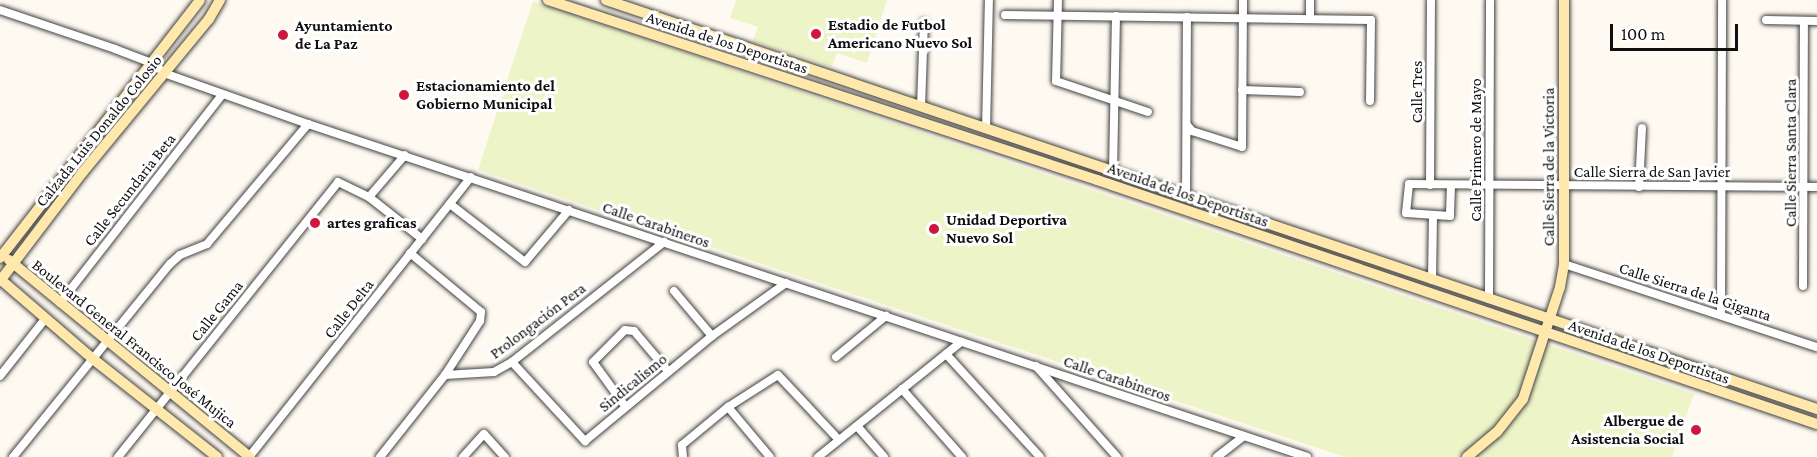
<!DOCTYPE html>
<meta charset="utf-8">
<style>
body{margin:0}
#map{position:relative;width:1817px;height:457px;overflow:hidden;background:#fffaf1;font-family:"Crimson Pro",serif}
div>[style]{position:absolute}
.pitch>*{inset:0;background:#edf5c8}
.roads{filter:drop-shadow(0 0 2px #424242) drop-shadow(0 0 2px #424242)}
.street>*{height:8px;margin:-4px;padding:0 4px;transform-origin:4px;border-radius:4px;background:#fff}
.secondary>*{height:10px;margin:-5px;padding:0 5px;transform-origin:5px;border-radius:5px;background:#ffe8ac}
.dots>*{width:16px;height:16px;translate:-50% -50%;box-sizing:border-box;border:3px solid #fff;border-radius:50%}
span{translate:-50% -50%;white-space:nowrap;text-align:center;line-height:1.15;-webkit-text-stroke:6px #fff;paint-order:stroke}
.poi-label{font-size:16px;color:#0f0f0f;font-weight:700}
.left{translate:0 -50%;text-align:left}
.right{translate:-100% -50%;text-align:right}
.street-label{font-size:16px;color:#0f0f0f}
.scale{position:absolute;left:1610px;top:24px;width:128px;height:27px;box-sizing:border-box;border:3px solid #0f0f0f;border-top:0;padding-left:8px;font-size:18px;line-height:21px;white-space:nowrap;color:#0f0f0f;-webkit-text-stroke:4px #fff;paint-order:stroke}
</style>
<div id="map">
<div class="pitch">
<i style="clip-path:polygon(736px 0,887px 0,867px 63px,837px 53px,832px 67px,753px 41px,758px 27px,730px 18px)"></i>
<i style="clip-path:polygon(533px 1px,1694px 394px,1672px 457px,1345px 457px,478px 170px)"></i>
</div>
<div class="roads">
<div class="street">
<i style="left:1058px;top:0;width:81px;rotate:91.4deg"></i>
<i style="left:1056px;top:81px;width:97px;rotate:18.6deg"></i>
<i style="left:0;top:10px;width:121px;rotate:18.7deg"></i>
<i style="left:115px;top:49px;width:42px;rotate:21deg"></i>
<i style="left:154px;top:64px;width:13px;rotate:42deg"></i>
<i style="left:164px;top:73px;width:153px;rotate:19.5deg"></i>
<i style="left:308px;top:124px;width:1053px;rotate:18.43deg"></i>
<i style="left:1005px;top:15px;width:366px;rotate:0.8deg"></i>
<i style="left:1371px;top:20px;width:81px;rotate:90.7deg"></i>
<i style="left:1310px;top:19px;width:19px;rotate:-90deg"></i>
<i style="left:1766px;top:20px;width:51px;rotate:1.1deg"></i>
<i style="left:1242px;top:90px;width:58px;rotate:2deg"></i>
<i style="left:921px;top:107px;width:84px;rotate:-88deg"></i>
<i style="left:1187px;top:125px;width:8px;rotate:50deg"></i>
<i style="left:1192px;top:131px;width:52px;rotate:17.7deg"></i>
<i style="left:1242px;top:147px;width:147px;rotate:-89.6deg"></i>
<i style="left:986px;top:129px;width:129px;rotate:-88.7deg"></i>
<i style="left:1113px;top:172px;width:156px;rotate:-88.9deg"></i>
<i style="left:1430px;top:185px;width:185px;rotate:-89.7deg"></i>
<i style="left:1451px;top:185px;width:31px;rotate:92deg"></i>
<i style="left:1450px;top:216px;width:44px;rotate:-176.1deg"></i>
<i style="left:1406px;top:213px;width:29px;rotate:-84deg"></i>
<i style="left:1409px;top:184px;width:408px;rotate:0.4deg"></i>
<i style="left:1639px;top:187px;width:59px;rotate:-87.1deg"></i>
<i style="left:369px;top:197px;width:55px;rotate:-49.4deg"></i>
<i style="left:1186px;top:197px;width:180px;rotate:-89.7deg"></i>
<i style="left:450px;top:204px;width:95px;rotate:37.7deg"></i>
<i style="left:525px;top:262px;width:68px;rotate:-49.8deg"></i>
<i style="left:410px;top:253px;width:92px;rotate:39.7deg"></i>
<i style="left:481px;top:312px;width:9px;rotate:96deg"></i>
<i style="left:480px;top:321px;width:64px;rotate:122.9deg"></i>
<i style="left:1564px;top:264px;width:266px;rotate:18.2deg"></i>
<i style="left:1432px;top:280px;width:64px;rotate:-89.1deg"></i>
<i style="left:1803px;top:286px;width:265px;rotate:-89.8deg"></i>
<i style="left:674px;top:291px;width:59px;rotate:49.8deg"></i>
<i style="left:1489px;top:299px;width:299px;rotate:-89.8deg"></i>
<i style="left:60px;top:303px;width:264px;rotate:-52.1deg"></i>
<i style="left:1721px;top:315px;width:315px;rotate:-89.8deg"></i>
<i style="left:946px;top:354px;width:139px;rotate:47.6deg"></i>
<i style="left:836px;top:357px;width:65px;rotate:-39.4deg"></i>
<i style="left:512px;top:362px;width:108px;rotate:47.3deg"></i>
<i style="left:585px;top:441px;width:165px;rotate:-39.6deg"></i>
<i style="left:712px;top:336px;width:91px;rotate:-35.6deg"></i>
<i style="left:1036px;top:366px;width:122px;rotate:48.3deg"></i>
<i style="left:0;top:376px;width:73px;rotate:-51.7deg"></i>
<i style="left:902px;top:389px;width:91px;rotate:48.6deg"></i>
<i style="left:625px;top:406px;width:54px;rotate:-126deg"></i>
<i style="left:593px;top:362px;width:45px;rotate:-45deg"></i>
<i style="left:625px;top:330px;width:9px;rotate:6deg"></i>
<i style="left:634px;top:331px;width:52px;rotate:49.6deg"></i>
<i style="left:728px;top:407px;width:65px;rotate:50deg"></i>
<i style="left:857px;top:426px;width:41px;rotate:48.9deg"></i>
<i style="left:13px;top:457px;width:249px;rotate:-50.9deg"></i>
<i style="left:170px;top:264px;width:13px;rotate:-42deg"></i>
<i style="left:180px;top:255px;width:29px;rotate:-22deg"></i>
<i style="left:207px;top:244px;width:157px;rotate:-49.9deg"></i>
<i style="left:118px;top:457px;width:352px;rotate:-51.3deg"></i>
<i style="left:338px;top:182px;width:34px;rotate:26deg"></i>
<i style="left:369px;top:197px;width:68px;rotate:38.4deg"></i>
<i style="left:249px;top:457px;width:357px;rotate:-51.6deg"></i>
<i style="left:380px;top:457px;width:105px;rotate:-51.6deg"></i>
<i style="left:445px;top:375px;width:49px;rotate:-3.5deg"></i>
<i style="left:494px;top:372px;width:21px;rotate:-29deg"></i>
<i style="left:512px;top:362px;width:194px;rotate:-38.3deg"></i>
<i style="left:463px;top:457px;width:31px;rotate:-48deg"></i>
<i style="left:484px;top:434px;width:31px;rotate:48deg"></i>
<i style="left:683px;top:457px;width:12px;rotate:-95deg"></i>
<i style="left:682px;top:445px;width:60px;rotate:-39.6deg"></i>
<i style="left:728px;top:407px;width:59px;rotate:-32.6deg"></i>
<i style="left:778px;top:375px;width:89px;rotate:46.8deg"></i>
<i style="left:818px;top:457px;width:184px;rotate:-38.8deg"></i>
<i style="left:1217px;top:457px;width:34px;rotate:-38deg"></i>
</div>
<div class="secondary">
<i style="left:548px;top:0;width:578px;rotate:18.15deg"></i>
<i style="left:1097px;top:180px;width:760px;rotate:18.72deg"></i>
<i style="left:606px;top:0;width:1278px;rotate:18.66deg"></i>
<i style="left:0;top:258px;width:326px;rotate:-52.2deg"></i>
<i style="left:9px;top:260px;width:311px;rotate:39.3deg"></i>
<i style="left:0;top:279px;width:123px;rotate:40.7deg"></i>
<i style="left:93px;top:359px;width:158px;rotate:38.3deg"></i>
<i style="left:0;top:281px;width:136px;rotate:-52.8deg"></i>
<i style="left:82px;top:173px;width:200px;rotate:-50.5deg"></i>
<i style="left:209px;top:19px;width:22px;rotate:-60deg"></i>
<i style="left:1467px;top:457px;width:39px;rotate:-40deg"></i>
<i style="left:1497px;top:432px;width:42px;rotate:-51.8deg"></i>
<i style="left:1523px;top:399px;width:118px;rotate:-71.7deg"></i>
<i style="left:1560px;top:287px;width:23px;rotate:-80deg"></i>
<i style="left:1564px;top:264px;width:264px;rotate:-90deg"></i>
</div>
</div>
<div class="dots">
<i style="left:816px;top:34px;background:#cf173e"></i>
<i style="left:283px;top:35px;background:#cf173e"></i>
<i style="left:404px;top:95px;background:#cf173e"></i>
<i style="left:315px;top:223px;background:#cf173e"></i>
<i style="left:934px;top:229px;background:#cf173e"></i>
<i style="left:1696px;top:430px;background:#cf173e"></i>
</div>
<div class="poi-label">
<span class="left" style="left:828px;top:34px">Estadio de Futbol<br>Americano Nuevo Sol</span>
<span class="left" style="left:295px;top:35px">Ayuntamiento<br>de La Paz</span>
<span class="left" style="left:416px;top:95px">Estacionamiento del<br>Gobierno Municipal</span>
<span class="left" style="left:946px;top:229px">Unidad Deportiva<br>Nuevo Sol</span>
<span class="left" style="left:327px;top:223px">artes graficas</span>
<span class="right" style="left:1684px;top:430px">Albergue de<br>Asistencia Social</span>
</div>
<div class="street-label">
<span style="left:727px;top:43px;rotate:18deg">Avenida de los Deportistas</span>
<span style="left:1417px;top:92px;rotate:-90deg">Calle Tres</span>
<span style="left:99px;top:131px;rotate:-51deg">Calzada Luis Donaldo Colosio</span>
<span style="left:1476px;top:150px;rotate:-90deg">Calle Primero de Mayo</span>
<span style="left:1791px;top:153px;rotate:-90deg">Calle Sierra Santa Clara</span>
<span style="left:1549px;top:167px;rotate:-90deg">Calle Sierra de la Victoria</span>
<span style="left:1652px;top:172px">Calle Sierra de San Javier</span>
<span style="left:130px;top:190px;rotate:-52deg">Calle Secundaria Beta</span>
<span style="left:1188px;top:195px;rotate:19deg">Avenida de los Deportistas</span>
<span style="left:656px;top:225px;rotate:19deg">Calle Carabineros</span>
<span style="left:1695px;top:292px;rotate:18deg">Calle Sierra de la Giganta</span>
<span style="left:349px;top:309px;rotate:-52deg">Calle Delta</span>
<span style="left:217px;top:311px;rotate:-51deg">Calle Gama</span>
<span style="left:538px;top:321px;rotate:-37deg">Prolongación Pera</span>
<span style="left:134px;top:344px;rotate:39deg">Boulevard General Francisco José Mujica</span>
<span style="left:1649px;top:352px;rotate:19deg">Avenida de los Deportistas</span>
<span style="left:1117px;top:379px;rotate:19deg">Calle Carabineros</span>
<span style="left:633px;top:383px;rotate:-39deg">Sindicalismo</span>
</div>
<div class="scale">100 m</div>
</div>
